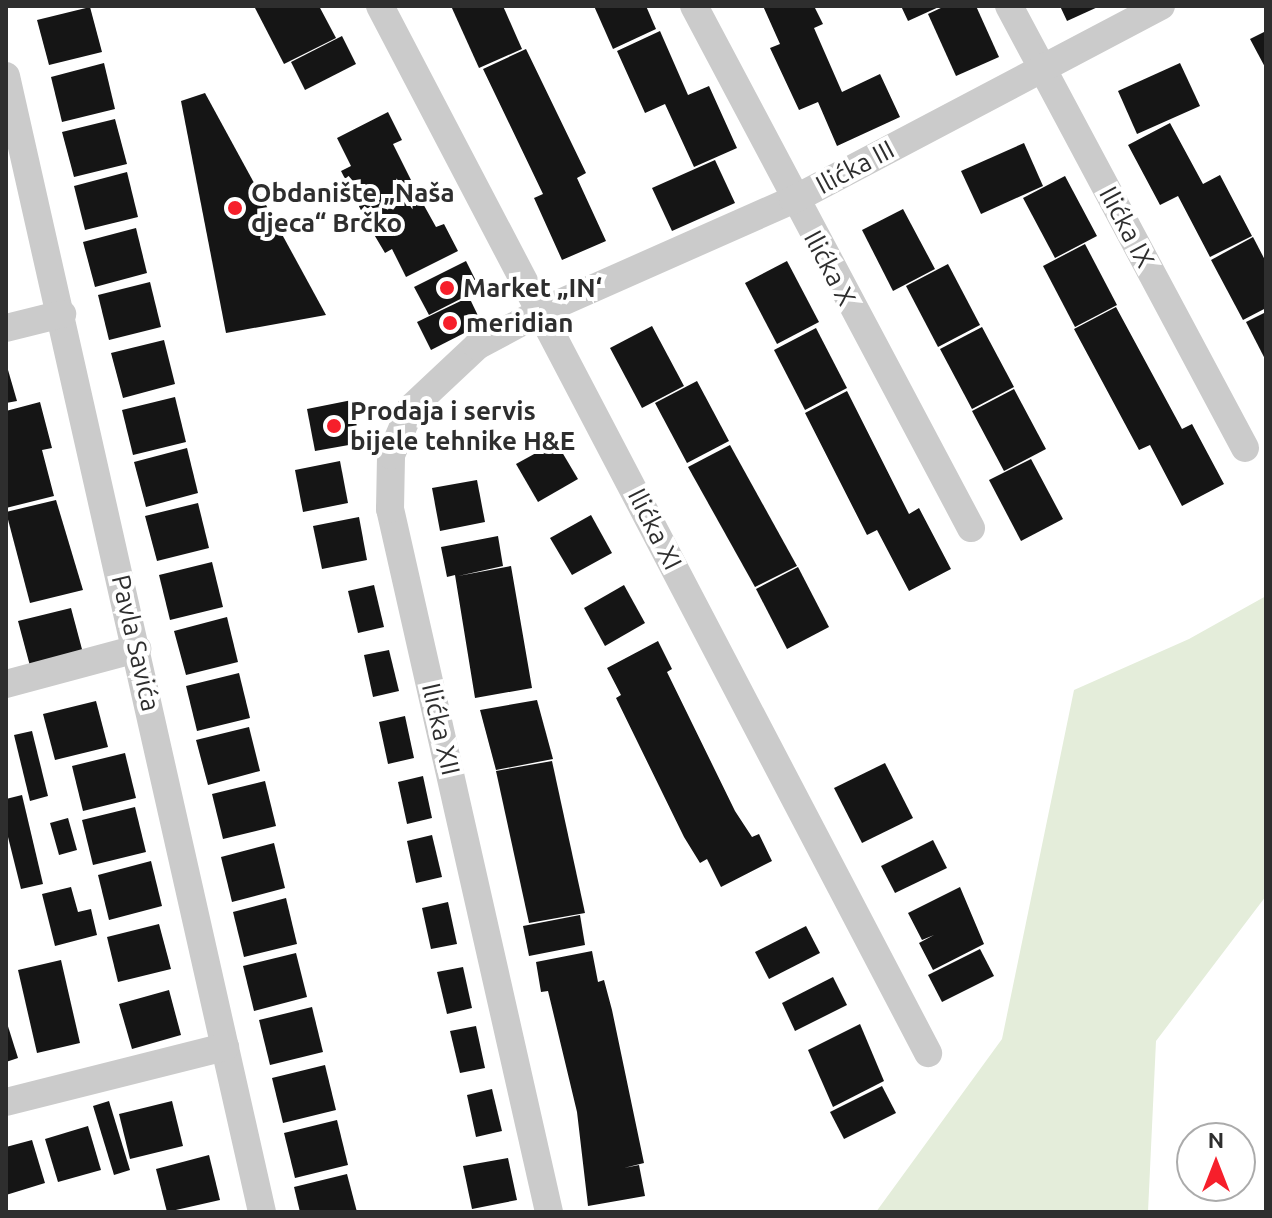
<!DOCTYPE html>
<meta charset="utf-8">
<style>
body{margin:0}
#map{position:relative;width:1272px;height:1218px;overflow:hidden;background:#fff;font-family:Ubuntu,sans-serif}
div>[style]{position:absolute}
.green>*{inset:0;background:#e4edda}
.building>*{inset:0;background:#151515}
.minor>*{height:28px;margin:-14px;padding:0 14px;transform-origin:14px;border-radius:14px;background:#cbcbcb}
.dots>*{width:22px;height:22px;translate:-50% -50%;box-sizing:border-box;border:4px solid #fff;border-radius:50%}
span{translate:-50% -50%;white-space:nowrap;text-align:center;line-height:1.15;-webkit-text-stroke:8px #fff;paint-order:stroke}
.street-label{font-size:26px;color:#2e2e2e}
.poi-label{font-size:26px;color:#2e2e2e;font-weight:700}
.left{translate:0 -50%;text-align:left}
.frame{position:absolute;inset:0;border:8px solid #2e2e2e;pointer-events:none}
.north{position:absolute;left:1176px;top:1122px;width:80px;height:80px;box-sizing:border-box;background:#fff;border:2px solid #ababab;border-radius:50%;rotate:0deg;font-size:22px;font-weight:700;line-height:32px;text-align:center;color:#2e2e2e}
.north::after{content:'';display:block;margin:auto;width:28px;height:36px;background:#f61f2b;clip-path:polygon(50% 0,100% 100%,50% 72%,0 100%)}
</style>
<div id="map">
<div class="green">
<i style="clip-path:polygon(1266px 596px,1266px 896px,1156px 1041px,1148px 1212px,876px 1212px,1002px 1039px,1074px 690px,1189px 639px)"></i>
</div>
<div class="building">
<i style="clip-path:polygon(260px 6px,319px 6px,336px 38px,284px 64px,255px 8px)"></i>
<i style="clip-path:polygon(451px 6px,503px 6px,522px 49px,479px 68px)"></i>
<i style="clip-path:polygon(594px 6px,646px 6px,656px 29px,613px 49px)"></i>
<i style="clip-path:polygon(763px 6px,814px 6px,823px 24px,814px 28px,842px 92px,880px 74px,900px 117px,837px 146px,818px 102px,799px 110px,770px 48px,780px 44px)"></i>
<i style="clip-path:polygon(901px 6px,941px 6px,908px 21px)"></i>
<i style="clip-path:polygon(945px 6px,976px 6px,999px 57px,956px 76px,928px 14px)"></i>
<i style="clip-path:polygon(1060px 6px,1100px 6px,1067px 21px)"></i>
<i style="clip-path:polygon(90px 7px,102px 52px,49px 65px,37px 20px)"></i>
<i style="clip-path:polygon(660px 31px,688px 95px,709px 86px,737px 148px,694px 167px,665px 104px,645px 113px,617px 51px)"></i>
<i style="clip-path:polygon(1266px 31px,1266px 69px,1250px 39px)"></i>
<i style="clip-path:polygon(342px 36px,356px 64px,305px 90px,291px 62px)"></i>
<i style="clip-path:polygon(526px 49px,586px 173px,577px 178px,606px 241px,562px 260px,534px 198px,543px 194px,483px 69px)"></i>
<i style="clip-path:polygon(104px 63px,115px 109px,62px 122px,51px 77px)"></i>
<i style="clip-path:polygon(1180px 63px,1200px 106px,1137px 134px,1118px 91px)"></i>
<i style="clip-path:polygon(205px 93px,326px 315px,226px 333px,181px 101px)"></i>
<i style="clip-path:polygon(388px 112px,402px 140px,393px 144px,421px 200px,436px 227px,444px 224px,458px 251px,406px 277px,392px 249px,385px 253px,369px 226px,341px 171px,351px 166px,337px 138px)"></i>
<i style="clip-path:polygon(115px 119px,127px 164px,74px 177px,62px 132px)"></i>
<i style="clip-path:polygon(1170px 123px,1203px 184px,1220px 175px,1252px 236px,1210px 257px,1178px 196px,1160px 205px,1128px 145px)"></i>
<i style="clip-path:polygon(1024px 143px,1043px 186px,981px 214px,961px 171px)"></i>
<i style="clip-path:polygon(715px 160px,735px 203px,672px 231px,652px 188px)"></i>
<i style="clip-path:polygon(127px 172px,138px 217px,85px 230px,74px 186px)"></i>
<i style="clip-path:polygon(1065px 176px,1097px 236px,1055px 258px,1023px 198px)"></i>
<i style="clip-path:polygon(903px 209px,935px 269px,893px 291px,862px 230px)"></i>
<i style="clip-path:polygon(136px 228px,147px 273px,95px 287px,83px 242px)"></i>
<i style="clip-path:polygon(1253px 237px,1266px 262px,1266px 308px,1243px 320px,1211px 260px)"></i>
<i style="clip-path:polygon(1085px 244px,1117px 305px,1075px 327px,1043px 266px)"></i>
<i style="clip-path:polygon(466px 261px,480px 289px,429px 315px,414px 287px)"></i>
<i style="clip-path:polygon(787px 261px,819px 322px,777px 344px,745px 283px)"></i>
<i style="clip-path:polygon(948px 264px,980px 325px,938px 347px,906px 286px)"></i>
<i style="clip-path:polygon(150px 282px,161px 327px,109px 340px,98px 295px)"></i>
<i style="clip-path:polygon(469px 297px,482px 324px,431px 350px,417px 322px)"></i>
<i style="clip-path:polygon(1116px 307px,1182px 429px,1192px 424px,1224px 484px,1182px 506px,1150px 445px,1139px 450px,1074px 329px)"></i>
<i style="clip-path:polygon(1266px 312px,1266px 361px,1246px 322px)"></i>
<i style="clip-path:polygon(652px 326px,684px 386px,642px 408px,610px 348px)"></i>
<i style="clip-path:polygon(982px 327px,1014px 387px,972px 409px,940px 349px)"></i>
<i style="clip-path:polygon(816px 328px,847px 388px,805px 410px,774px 350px)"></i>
<i style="clip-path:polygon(164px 340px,175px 384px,123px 398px,111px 353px)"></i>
<i style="clip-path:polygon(6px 363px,17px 401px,6px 403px)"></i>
<i style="clip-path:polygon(697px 381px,729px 441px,687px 463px,655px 403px)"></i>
<i style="clip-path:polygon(1014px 389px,1046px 449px,1004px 471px,972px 411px)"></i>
<i style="clip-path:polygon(847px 391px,909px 514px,919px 508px,951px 569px,909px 591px,877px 530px,867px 535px,805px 413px)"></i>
<i style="clip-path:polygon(175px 397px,186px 442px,133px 455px,122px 410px)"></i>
<i style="clip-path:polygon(352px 400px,360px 443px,315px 451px,307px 409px)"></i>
<i style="clip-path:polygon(40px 402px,52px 448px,42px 450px,54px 496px,6px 508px,6px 411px)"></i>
<i style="clip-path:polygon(556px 442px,578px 479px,538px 502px,516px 464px)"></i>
<i style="clip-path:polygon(730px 445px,797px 566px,755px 587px,688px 467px)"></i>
<i style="clip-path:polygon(187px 448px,198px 493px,146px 507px,134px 462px)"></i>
<i style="clip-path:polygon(1031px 459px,1063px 519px,1021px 541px,989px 480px)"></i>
<i style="clip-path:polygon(340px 461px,348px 503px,303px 512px,295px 470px)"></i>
<i style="clip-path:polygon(477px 480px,485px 522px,440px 531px,432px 488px)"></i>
<i style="clip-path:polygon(56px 500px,83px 590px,30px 603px,6px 512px)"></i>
<i style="clip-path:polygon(198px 503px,209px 548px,157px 561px,145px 516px)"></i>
<i style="clip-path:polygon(591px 515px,612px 553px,572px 575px,550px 538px)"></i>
<i style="clip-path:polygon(359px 517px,367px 560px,322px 569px,313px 526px)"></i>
<i style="clip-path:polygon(498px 536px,503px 566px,458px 576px,511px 566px,532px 688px,475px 698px,455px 575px,447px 577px,441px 547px)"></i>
<i style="clip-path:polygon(212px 562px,223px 607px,170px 620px,159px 575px)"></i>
<i style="clip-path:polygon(798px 567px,829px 627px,787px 649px,756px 589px)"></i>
<i style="clip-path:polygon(374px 585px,384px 627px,358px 633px,348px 591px)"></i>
<i style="clip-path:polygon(624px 585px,645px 623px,605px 646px,584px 608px)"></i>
<i style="clip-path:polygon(71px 608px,83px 653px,30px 666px,18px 621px)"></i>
<i style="clip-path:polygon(227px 617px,238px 662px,186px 675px,174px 631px)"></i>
<i style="clip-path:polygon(658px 641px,672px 669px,667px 672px,735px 811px,752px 837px,759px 834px,772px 861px,721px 887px,707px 859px,700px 863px,684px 837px,616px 698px,621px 695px,607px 668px)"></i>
<i style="clip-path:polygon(389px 650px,399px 691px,373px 697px,364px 655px)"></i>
<i style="clip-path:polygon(239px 673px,250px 718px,197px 731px,186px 686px)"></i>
<i style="clip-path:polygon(537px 700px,553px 759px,496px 770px,480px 710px)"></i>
<i style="clip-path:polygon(96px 701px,108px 747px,55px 760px,43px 714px)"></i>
<i style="clip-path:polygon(405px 716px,414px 758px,388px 764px,379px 722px)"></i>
<i style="clip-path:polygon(249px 727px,260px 771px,208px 785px,196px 740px)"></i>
<i style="clip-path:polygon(32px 731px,48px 796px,30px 801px,14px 735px)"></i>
<i style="clip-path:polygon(125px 753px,136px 798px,83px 811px,72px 766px)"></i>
<i style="clip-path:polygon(552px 761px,585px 913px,529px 923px,496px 771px)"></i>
<i style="clip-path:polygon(885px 763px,913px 818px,862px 843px,834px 788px)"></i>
<i style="clip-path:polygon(423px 776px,432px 818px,407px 824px,398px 782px)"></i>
<i style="clip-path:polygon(265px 781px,276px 826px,223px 839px,212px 794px)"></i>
<i style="clip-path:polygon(22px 795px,43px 884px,21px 889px,6px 829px,6px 799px)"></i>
<i style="clip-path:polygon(135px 807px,146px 852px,93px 865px,82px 820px)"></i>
<i style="clip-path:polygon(68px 818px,77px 850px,59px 855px,50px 823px)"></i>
<i style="clip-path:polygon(432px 835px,442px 877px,416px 883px,407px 841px)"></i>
<i style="clip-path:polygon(933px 840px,947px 868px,895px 893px,881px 866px)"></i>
<i style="clip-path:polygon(274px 843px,285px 888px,232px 902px,221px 857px)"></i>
<i style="clip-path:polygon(151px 861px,162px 906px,109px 920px,98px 875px)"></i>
<i style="clip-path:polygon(71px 887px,78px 912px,91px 909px,97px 935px,55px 946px,42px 894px)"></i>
<i style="clip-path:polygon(960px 887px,984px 944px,933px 970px,919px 943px,934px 935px,922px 940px,908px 913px)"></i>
<i style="clip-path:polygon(286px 898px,297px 944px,244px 957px,233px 912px)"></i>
<i style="clip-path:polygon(448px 902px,457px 944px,431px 949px,422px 908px)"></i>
<i style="clip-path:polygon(580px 915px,585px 945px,529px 956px,523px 926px)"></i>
<i style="clip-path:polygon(159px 924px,171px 969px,118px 982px,107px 937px)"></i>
<i style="clip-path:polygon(806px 926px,820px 953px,769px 979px,755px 952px)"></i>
<i style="clip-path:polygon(980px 949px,994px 976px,942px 1002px,928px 975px)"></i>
<i style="clip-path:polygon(592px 951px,598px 982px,604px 980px,612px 1010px,644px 1163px,624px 1168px,639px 1165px,645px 1196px,588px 1206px,577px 1112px,548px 991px,541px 992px,536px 962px)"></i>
<i style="clip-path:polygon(296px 953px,307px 997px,254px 1011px,243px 966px)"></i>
<i style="clip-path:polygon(61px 960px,80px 1043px,37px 1053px,18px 970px)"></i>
<i style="clip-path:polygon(463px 967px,472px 1008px,447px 1014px,437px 972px)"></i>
<i style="clip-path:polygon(833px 977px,847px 1005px,795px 1031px,782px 1003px)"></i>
<i style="clip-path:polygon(169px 990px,181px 1035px,132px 1049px,119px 1004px)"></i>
<i style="clip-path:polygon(312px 1007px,323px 1052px,270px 1065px,259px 1020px)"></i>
<i style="clip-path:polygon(6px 1020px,18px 1058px,6px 1062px)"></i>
<i style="clip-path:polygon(860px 1024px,884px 1081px,833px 1107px,808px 1050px)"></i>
<i style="clip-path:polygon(476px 1026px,485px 1068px,460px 1073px,450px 1031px)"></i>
<i style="clip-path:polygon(325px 1065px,336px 1110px,283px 1123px,272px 1078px)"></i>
<i style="clip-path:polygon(882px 1086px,896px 1113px,844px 1139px,830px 1112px)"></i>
<i style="clip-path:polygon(492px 1089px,502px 1131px,476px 1137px,467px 1095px)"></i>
<i style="clip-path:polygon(109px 1101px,130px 1170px,114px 1175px,93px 1106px)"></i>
<i style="clip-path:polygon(172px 1101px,183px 1146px,130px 1159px,119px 1114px)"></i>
<i style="clip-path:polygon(337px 1120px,348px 1165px,295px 1178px,284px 1133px)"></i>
<i style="clip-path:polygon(88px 1126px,101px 1170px,58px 1182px,45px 1139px)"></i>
<i style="clip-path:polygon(32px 1140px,45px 1183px,6px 1195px,6px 1147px)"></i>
<i style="clip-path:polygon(209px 1155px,220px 1200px,167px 1212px,156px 1169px)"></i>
<i style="clip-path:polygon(508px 1158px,517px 1200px,472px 1209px,463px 1166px)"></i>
<i style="clip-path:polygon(347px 1174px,357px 1212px,300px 1212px,294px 1187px)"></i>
</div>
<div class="minor">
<i style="left:380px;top:6px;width:1182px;rotate:62.37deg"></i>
<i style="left:694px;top:6px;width:591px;rotate:62.05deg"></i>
<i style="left:1009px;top:6px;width:501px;rotate:61.9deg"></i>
<i style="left:6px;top:76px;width:1164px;rotate:77.3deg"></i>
<i style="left:6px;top:328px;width:58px;rotate:-14deg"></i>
<i style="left:6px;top:684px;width:136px;rotate:-15deg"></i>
<i style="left:6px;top:1102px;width:226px;rotate:-14.1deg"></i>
<i style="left:549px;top:1212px;width:721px;rotate:-102.74deg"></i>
<i style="left:390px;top:509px;width:54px;rotate:-88.9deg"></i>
<i style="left:391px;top:455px;width:51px;rotate:-66.9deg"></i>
<i style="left:411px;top:408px;width:91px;rotate:-43.2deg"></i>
<i style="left:477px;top:346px;width:74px;rotate:-28.3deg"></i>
<i style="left:542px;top:311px;width:274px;rotate:-23.9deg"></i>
<i style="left:793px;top:200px;width:416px;rotate:-27.8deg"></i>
</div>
<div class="dots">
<i style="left:235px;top:208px;background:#f61f2b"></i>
<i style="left:447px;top:288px;background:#f61f2b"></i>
<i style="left:450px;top:323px;background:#f61f2b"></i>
<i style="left:334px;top:426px;background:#f61f2b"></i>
</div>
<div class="street-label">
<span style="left:855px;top:167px;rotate:-28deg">Ilićka III</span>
<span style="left:1127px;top:227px;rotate:62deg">Ilićka IX</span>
<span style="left:830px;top:268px;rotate:62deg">Ilićka X</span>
<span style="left:655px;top:529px;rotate:63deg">Ilićka XI</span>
<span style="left:136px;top:643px;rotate:77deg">Pavla Savića</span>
<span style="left:441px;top:729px;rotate:77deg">Ilićka XII</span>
</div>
<div class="poi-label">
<span class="left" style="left:251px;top:208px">Obdanište „Naša<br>djeca“ Brčko</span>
<span class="left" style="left:463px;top:288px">Market „IN‘</span>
<span class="left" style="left:466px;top:323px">meridian</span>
<span class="left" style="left:350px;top:426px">Prodaja i servis<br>bijele tehnike H&amp;E</span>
</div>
<div class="frame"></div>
<div class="north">N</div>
</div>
